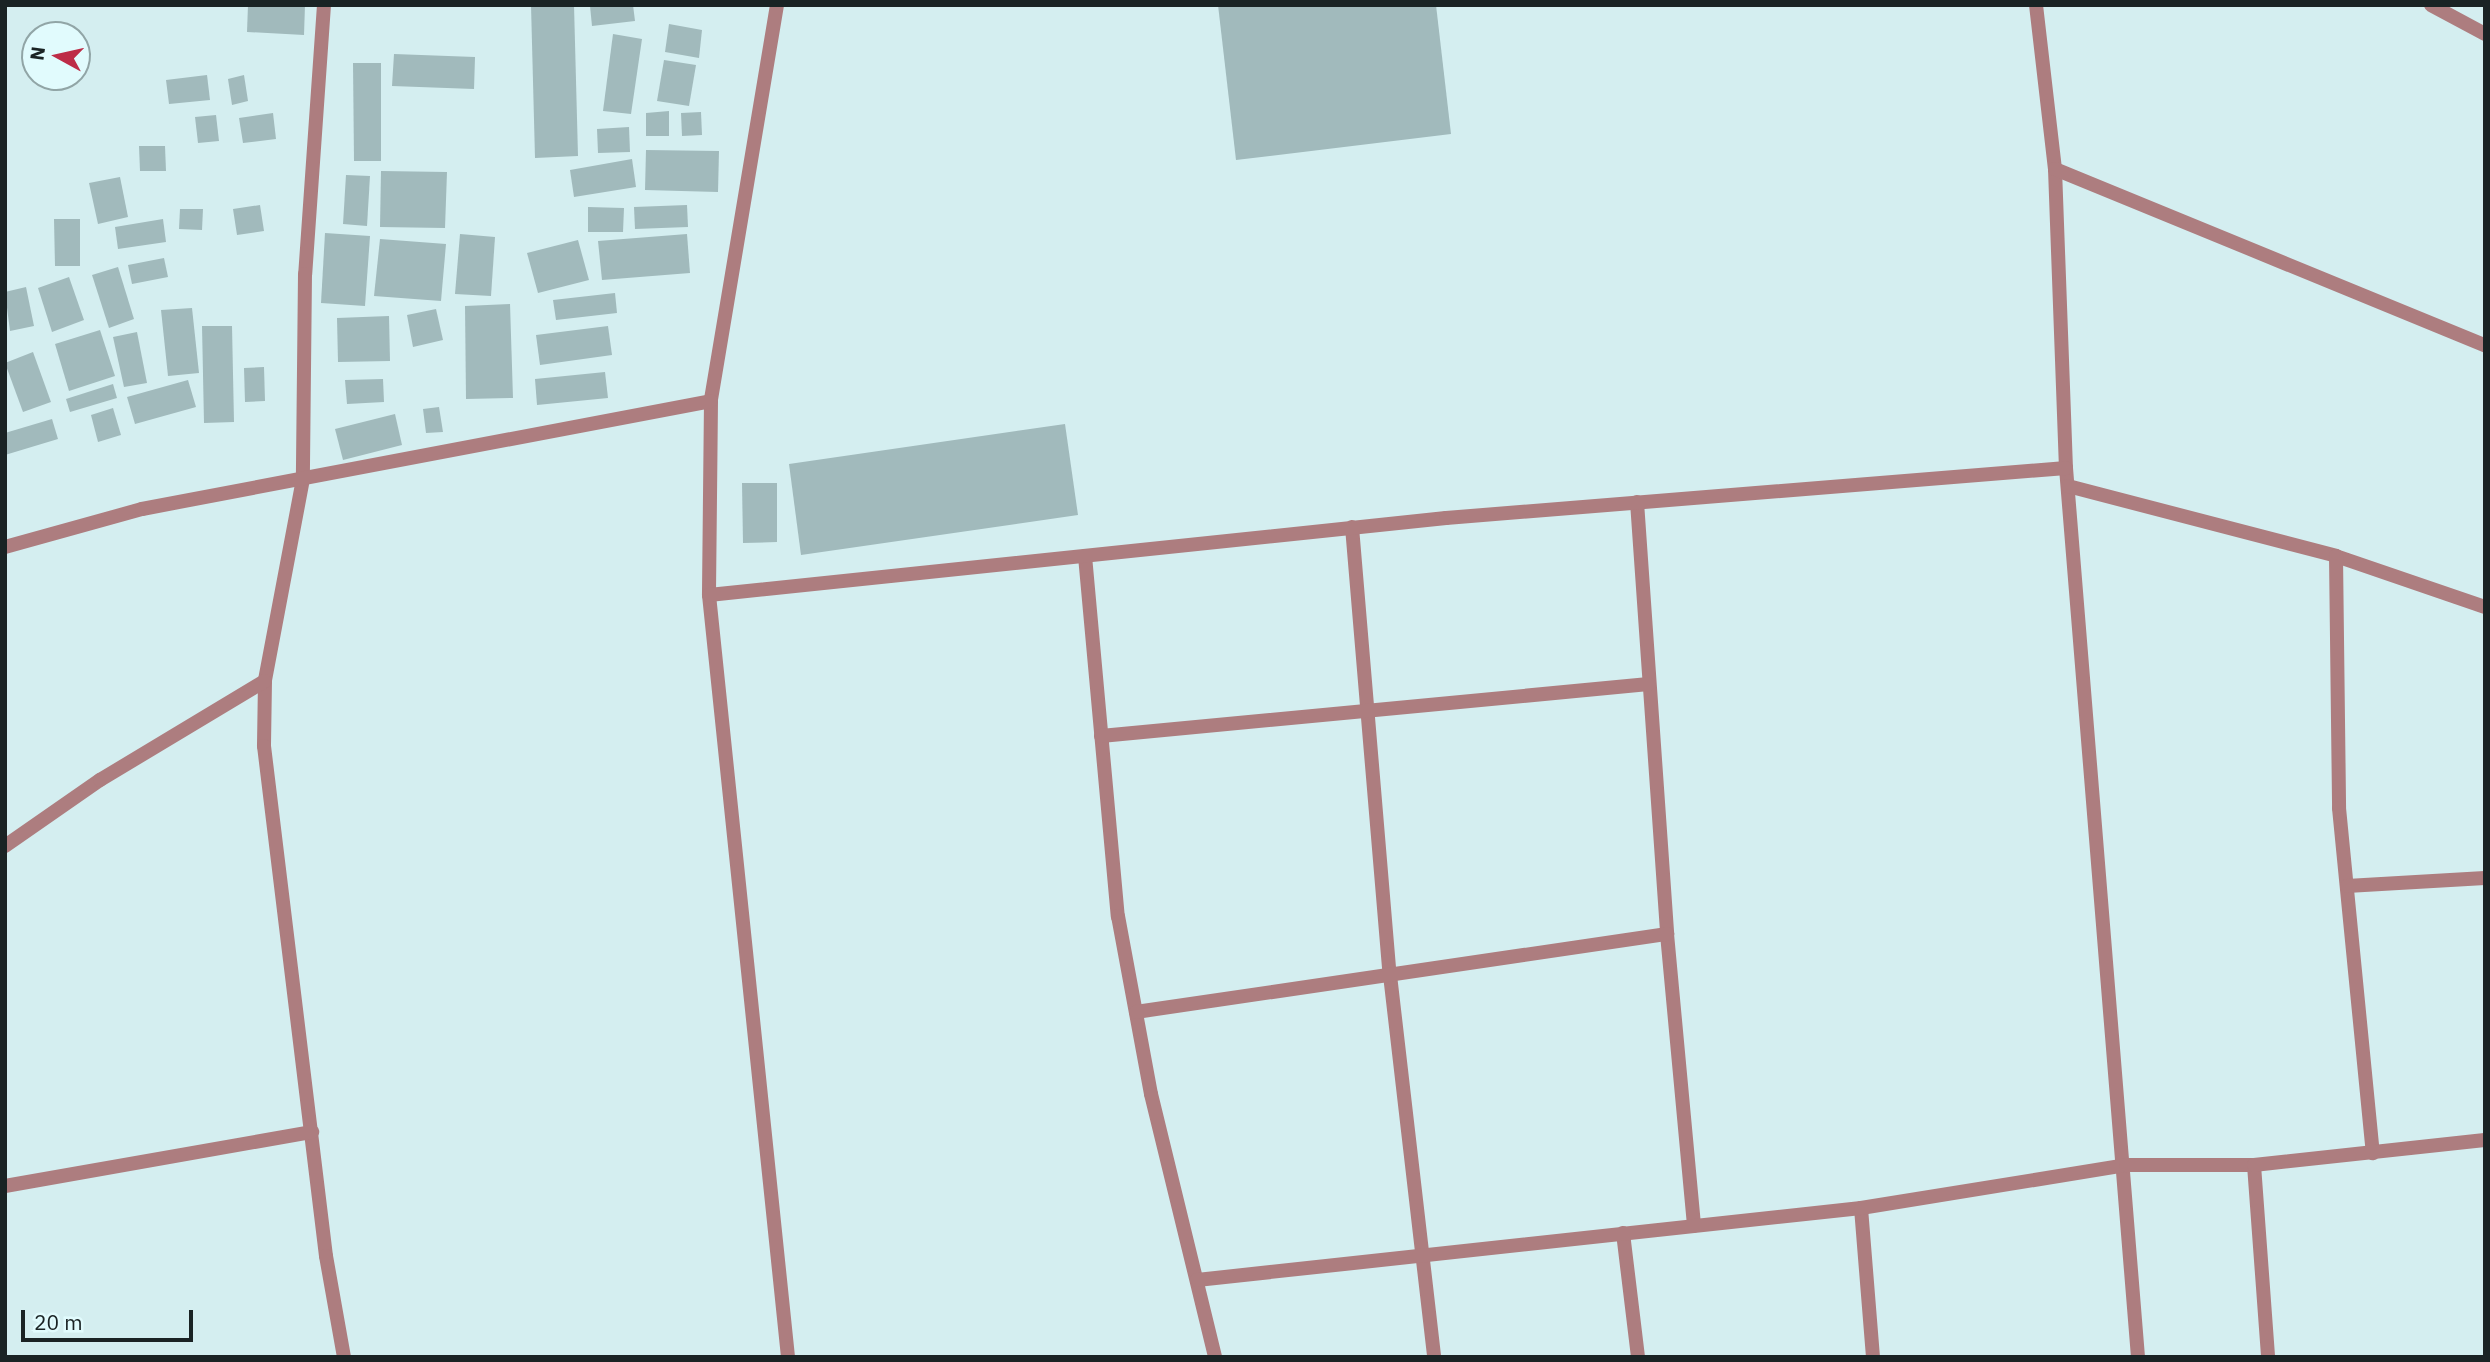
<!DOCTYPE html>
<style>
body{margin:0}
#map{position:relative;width:2490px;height:1362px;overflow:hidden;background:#d4eef0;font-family:"IBM Plex Sans",sans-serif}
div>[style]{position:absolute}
.building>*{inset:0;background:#a1babc}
.street>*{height:14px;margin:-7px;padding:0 7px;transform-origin:7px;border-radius:7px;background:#ad7d7f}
span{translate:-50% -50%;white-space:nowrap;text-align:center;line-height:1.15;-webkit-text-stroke:7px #e1fbfd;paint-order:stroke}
.frame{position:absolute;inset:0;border:7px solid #1a2324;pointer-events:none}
.north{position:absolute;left:21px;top:21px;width:70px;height:70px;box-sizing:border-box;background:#e1fbfd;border:2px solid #91a5a6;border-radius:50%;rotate:278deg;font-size:19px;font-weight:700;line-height:28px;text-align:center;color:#1a2324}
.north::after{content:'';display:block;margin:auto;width:24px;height:32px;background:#bd2c47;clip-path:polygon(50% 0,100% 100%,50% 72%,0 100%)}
.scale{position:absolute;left:21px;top:1310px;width:172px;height:32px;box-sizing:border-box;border:4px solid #1a2324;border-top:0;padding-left:9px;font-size:21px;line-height:24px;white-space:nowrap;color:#1a2324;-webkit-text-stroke:5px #e1fbfd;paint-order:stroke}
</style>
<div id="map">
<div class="building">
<i style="clip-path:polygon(248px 5px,305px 5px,304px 35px,247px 32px)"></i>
<i style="clip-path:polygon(531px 5px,574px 5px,578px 156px,535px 158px)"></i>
<i style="clip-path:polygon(633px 5px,635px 21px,592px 26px,590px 6px)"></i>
<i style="clip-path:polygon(1218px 5px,1436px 5px,1451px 134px,1236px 160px)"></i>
<i style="clip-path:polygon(669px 24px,702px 30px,699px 58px,665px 52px)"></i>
<i style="clip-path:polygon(613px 34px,642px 39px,631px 114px,603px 111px)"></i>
<i style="clip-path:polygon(394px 54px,475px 57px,474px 89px,392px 86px)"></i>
<i style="clip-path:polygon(664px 60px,696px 65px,689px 106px,657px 101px)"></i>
<i style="clip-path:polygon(353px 63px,381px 63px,381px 161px,354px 161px)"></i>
<i style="clip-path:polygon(207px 75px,210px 100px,169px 104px,166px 80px)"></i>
<i style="clip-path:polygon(244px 75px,248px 101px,232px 105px,228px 79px)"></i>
<i style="clip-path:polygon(669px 111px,669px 136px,646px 136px,646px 113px)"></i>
<i style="clip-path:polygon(701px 112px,702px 135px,682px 136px,681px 113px)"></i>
<i style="clip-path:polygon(273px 113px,276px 139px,243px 143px,239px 118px)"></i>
<i style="clip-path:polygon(216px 115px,219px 141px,198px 143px,195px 117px)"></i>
<i style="clip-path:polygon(629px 127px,630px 152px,598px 153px,597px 129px)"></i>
<i style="clip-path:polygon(139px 146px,165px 146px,166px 171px,140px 171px)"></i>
<i style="clip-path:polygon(646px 150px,719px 151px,718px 192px,645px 190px)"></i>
<i style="clip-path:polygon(632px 159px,636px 187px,574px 197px,570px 170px)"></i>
<i style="clip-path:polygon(381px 171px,447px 172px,445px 228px,380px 227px)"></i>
<i style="clip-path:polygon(346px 175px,370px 176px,367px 226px,343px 224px)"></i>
<i style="clip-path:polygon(120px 177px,128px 217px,98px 224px,89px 183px)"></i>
<i style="clip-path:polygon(260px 205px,264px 231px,237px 235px,233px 209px)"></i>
<i style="clip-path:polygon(687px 205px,688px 227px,635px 229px,634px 207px)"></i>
<i style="clip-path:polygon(588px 207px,624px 208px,623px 232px,588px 232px)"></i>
<i style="clip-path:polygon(180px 209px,203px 209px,202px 230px,179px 229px)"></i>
<i style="clip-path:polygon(54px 219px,80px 219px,80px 266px,55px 266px)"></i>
<i style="clip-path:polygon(163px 219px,166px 242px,118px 249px,115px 227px)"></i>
<i style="clip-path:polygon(325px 233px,370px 236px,365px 306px,321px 303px)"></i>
<i style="clip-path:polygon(460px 234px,495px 237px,491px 296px,455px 294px)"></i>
<i style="clip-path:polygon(687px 234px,690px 273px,602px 280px,598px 241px)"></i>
<i style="clip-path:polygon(380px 239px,446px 244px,441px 301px,374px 296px)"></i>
<i style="clip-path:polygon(578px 240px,589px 280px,538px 293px,527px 253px)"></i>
<i style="clip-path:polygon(164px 258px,168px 277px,132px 284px,128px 265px)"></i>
<i style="clip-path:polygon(118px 267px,134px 319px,109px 328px,92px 275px)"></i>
<i style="clip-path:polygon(69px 277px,84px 320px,52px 332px,38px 288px)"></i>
<i style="clip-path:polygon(26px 287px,34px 326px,10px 331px,5px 292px)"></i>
<i style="clip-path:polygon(615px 293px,617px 313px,556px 320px,553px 300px)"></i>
<i style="clip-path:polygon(510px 304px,513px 398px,466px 399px,465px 306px)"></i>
<i style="clip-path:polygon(192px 308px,199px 373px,168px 376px,161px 310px)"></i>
<i style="clip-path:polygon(436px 309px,443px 340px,413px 347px,407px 315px)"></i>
<i style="clip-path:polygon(389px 316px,390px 361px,338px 362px,337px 318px)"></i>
<i style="clip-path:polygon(202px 326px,232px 326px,234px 422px,204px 423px)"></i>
<i style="clip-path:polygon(608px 326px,612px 355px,540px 365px,536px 335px)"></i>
<i style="clip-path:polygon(100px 330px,115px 376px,69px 391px,55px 344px)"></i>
<i style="clip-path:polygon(137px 332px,147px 383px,124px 387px,113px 337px)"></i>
<i style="clip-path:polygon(33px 352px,51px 402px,23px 412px,5px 363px)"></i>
<i style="clip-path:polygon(264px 367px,265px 401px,245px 402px,244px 368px)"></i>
<i style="clip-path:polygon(605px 372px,608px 398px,537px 405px,535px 379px)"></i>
<i style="clip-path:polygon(383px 379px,384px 402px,347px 404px,345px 380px)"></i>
<i style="clip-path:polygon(188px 380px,196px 407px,135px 424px,127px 397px)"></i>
<i style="clip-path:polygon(113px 384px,117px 398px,70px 412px,66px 399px)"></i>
<i style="clip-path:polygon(439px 407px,443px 432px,426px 433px,423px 409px)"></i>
<i style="clip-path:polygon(113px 408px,121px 435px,98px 442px,91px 415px)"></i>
<i style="clip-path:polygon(395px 414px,402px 445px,343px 460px,335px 429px)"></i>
<i style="clip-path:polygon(52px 419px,58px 439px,5px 455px,5px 433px)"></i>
<i style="clip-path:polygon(1065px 424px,1078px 515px,801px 555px,789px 464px)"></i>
<i style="clip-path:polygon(742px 483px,777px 483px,777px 542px,743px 543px)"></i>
</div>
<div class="street">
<i style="left:324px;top:5px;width:270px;rotate:94deg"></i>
<i style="left:305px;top:274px;width:205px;rotate:90.6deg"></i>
<i style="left:303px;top:479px;width:206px;rotate:100.7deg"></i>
<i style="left:265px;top:681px;width:65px;rotate:90.9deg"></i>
<i style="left:264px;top:746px;width:514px;rotate:83.07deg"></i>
<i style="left:326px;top:1256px;width:103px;rotate:79.9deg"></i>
<i style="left:777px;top:5px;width:401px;rotate:99.5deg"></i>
<i style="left:711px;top:401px;width:194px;rotate:90.6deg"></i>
<i style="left:709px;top:595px;width:766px;rotate:84.08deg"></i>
<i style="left:2036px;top:5px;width:165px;rotate:83.4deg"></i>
<i style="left:2055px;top:169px;width:299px;rotate:87.9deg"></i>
<i style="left:2066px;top:468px;width:892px;rotate:85.37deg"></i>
<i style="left:2431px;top:5px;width:61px;rotate:28.2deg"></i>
<i style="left:2055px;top:169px;width:465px;rotate:22.3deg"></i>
<i style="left:2068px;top:486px;width:277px;rotate:14.6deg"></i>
<i style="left:2336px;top:556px;width:157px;rotate:18.9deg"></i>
<i style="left:1637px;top:502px;width:433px;rotate:86deg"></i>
<i style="left:1667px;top:934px;width:293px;rotate:84.7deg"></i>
<i style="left:1352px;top:527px;width:450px;rotate:85.2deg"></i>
<i style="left:1390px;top:975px;width:385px;rotate:83.4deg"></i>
<i style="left:5px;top:547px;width:142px;rotate:-15.5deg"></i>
<i style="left:142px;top:509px;width:579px;rotate:-10.75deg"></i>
<i style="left:1085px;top:556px;width:362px;rotate:84.8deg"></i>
<i style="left:1118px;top:916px;width:181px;rotate:79.5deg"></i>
<i style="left:1151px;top:1094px;width:271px;rotate:76.3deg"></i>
<i style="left:2336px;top:556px;width:252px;rotate:89.3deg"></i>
<i style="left:2339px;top:808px;width:347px;rotate:84.4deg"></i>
<i style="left:709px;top:595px;width:741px;rotate:-5.96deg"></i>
<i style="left:1446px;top:518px;width:622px;rotate:-4.61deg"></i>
<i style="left:1101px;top:736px;width:550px;rotate:-5.42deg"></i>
<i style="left:5px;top:846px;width:116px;rotate:-34.8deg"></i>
<i style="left:100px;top:780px;width:192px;rotate:-31deg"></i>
<i style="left:2347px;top:886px;width:138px;rotate:-3.3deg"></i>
<i style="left:1136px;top:1012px;width:537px;rotate:-8.36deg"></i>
<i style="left:2254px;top:1165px;width:193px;rotate:85.8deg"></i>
<i style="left:5px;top:1186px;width:312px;rotate:-10deg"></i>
<i style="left:1861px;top:1208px;width:149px;rotate:85.4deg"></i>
<i style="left:1623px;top:1233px;width:125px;rotate:83.1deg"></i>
<i style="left:1197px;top:1280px;width:668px;rotate:-6.19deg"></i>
<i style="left:1861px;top:1208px;width:268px;rotate:-9.2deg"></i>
<i style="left:2126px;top:1165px;width:128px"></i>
<i style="left:2254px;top:1165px;width:232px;rotate:-6.2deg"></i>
</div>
<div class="frame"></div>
<div class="north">N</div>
<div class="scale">20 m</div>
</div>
